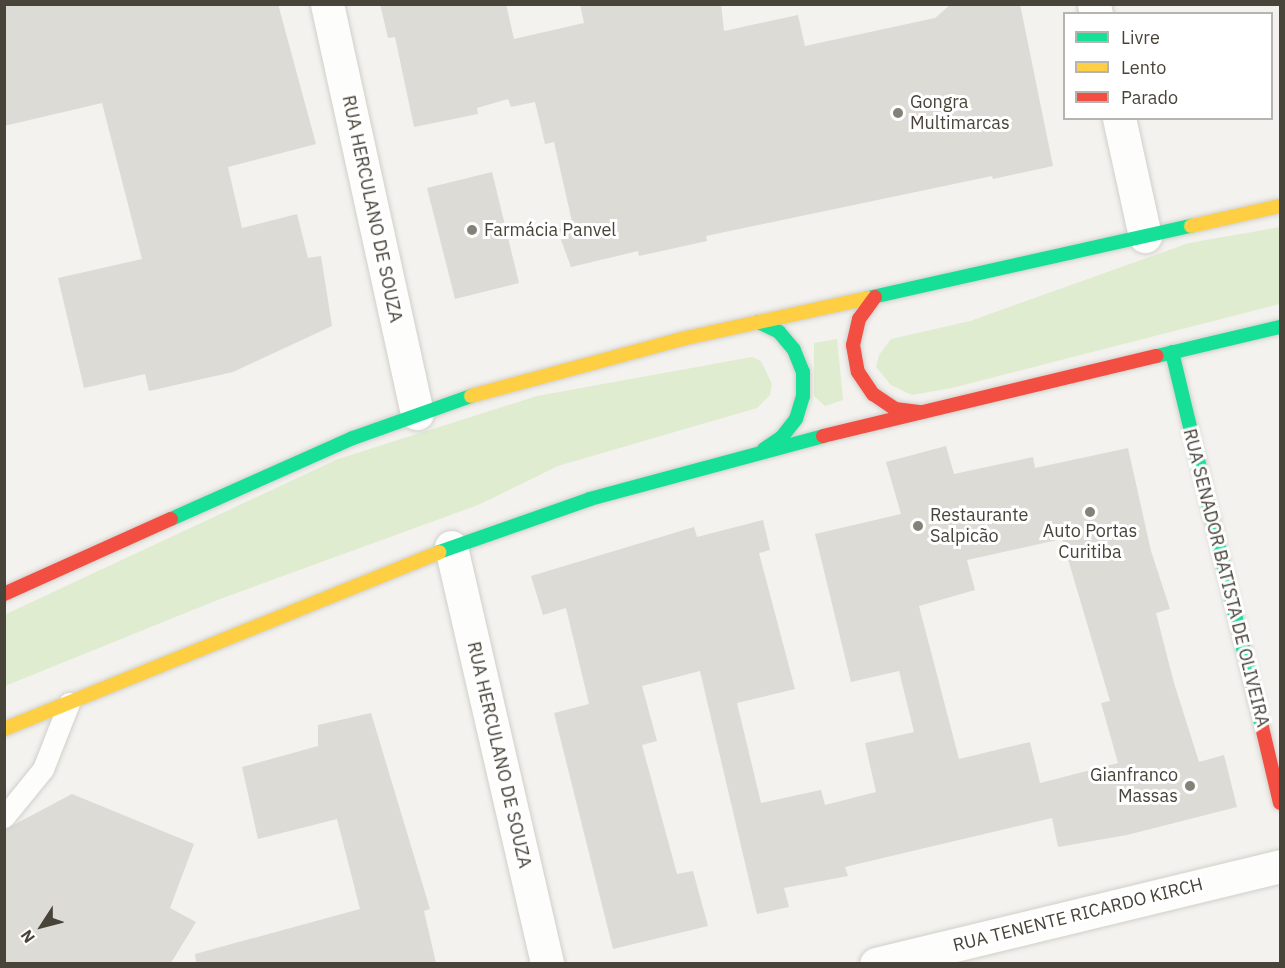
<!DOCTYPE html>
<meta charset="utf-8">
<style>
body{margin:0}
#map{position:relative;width:1285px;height:968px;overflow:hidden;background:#f3f2ee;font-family:"IBM Plex Sans",sans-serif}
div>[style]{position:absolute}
.green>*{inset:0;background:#dfecd0}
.building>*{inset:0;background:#dcdbd6}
.roads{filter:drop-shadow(0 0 2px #d1cfcb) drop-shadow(0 0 2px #d1cfcb)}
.lane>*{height:21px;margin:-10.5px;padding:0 10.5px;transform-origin:10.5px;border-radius:10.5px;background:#fdfdfc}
.street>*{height:33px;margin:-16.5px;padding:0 16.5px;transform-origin:16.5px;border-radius:16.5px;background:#fdfdfc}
.fast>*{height:14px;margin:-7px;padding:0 7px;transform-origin:7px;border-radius:7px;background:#16e098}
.slow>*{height:14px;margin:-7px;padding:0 7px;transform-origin:7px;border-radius:7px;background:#ffcf43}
.jam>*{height:14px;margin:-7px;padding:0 7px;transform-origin:7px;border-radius:7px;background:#f24e42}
.dots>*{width:16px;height:16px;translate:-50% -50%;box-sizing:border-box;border:3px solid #fff;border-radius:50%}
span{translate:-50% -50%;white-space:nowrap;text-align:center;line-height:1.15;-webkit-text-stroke:6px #fff;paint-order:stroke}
.poi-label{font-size:18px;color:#494439}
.left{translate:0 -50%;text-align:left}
.right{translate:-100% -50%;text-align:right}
.street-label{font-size:18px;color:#494439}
.frame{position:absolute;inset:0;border:6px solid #494439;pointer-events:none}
.legend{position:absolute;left:1063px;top:12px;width:210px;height:108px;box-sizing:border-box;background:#fff;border:2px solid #b6b4b0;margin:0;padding:8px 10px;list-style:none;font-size:18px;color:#494439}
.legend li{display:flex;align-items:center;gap:12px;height:30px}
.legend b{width:30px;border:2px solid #b6b4b0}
.north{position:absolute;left:12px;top:896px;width:60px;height:60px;-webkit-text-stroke:4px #fff;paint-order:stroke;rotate:234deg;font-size:16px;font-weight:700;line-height:24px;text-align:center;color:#494439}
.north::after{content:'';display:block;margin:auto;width:21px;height:27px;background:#494439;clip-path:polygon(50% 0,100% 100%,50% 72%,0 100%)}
</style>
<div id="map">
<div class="green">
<i style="clip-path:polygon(1280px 227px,1280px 304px,952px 388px,912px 395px,891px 385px,876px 367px,879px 355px,891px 339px,970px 321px,1189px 243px)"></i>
<i style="clip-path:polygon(837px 339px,843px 400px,825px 406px,814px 396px,814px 343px)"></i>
<i style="clip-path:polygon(752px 357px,761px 361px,772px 384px,770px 395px,757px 408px,558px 466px,478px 505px,220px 599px,5px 686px,4px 615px,338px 459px,537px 396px)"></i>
</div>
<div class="building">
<i style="clip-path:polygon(4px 4px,278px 4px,316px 144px,228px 167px,242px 228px,297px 214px,308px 258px,321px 256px,332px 326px,233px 372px,149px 391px,145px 374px,84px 388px,58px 278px,142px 259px,102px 103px,4px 126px)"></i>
<i style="clip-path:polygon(380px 4px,506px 4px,514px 39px,584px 23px,580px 4px,721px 4px,724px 31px,798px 15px,805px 46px,935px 18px,951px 4px,1020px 4px,1053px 166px,993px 179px,992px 176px,706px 236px,707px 241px,639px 256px,638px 251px,571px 267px,557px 229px,573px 226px,554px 142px,545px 144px,535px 102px,511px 107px,508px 99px,477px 108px,478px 114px,414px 127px,395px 37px,388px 38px)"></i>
<i style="clip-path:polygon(492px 172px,519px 283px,455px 299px,427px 188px)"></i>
<i style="clip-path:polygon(evenodd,946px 446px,954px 474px,1033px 457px,1035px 468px,1128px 448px,1151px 551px,1170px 609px,1156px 613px,1174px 683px,1199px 762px,1224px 755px,1237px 807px,1127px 835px,1058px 847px,1052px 818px,845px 867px,848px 876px,784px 888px,789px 907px,757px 914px,700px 671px,642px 686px,657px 741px,642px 745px,677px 874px,693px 871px,708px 926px,613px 949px,554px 713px,589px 704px,566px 608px,543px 615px,531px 576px,694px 527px,697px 537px,763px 520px,770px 550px,759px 553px,795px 689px,737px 703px,761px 803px,821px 790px,825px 805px,876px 792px,865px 743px,914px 732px,899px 671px,851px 682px,815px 534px,901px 514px,886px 462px,946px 446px,1062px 539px,1110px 701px,1101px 703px,1118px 763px,1040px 783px,1030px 742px,959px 759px,919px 606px,975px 590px,967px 560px,1062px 539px)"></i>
<i style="clip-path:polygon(371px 713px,430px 909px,424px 911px,436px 963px,196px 963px,195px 954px,360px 909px,337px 819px,258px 839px,242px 767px,318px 746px,318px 725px)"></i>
<i style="clip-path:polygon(72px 794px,194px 844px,170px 908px,196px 922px,171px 963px,4px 963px,4px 830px)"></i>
</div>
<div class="roads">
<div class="lane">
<i style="left:4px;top:817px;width:62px;rotate:-50.9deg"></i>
<i style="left:43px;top:769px;width:71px;rotate:-68.5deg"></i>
</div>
<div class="street">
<i style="left:327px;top:4px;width:419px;rotate:77.6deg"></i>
<i style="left:1094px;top:4px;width:10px;rotate:79deg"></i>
<i style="left:1119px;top:118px;width:121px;rotate:77.6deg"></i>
<i style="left:451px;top:547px;width:428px;rotate:77deg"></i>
<i style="left:876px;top:964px;width:416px;rotate:-13.6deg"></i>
</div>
<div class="fast">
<i style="left:868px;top:298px;width:331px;rotate:-12.6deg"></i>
<i style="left:758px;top:322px;width:23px;rotate:25deg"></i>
<i style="left:779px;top:332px;width:23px;rotate:50deg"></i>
<i style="left:794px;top:350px;width:24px;rotate:68deg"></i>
<i style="left:803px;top:372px;width:24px;rotate:90deg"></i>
<i style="left:803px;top:396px;width:24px;rotate:107deg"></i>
<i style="left:796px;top:419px;width:23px;rotate:128deg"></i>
<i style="left:782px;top:437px;width:22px;rotate:146deg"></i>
<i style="left:1172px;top:352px;width:386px;rotate:76.5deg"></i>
<i style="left:1157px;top:356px;width:126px;rotate:-13.3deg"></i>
<i style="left:171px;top:519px;width:199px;rotate:-24deg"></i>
<i style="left:353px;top:438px;width:125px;rotate:-19.6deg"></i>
<i style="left:439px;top:552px;width:160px;rotate:-19.3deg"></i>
<i style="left:590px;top:499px;width:241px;rotate:-15.1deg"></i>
</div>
<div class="slow">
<i style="left:1191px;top:226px;width:91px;rotate:-12.7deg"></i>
<i style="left:471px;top:396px;width:223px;rotate:-15.1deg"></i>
<i style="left:686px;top:338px;width:186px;rotate:-12.4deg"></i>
<i style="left:4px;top:729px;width:470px;rotate:-22.1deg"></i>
</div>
<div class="jam">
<i style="left:875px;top:297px;width:27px;rotate:126deg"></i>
<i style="left:859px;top:319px;width:27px;rotate:103deg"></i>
<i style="left:853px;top:345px;width:27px;rotate:80deg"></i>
<i style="left:858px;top:372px;width:27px;rotate:56deg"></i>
<i style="left:873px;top:394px;width:27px;rotate:34deg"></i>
<i style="left:895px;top:409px;width:26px;rotate:7deg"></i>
<i style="left:823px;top:436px;width:343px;rotate:-13.5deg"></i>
<i style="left:4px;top:594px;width:183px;rotate:-24.2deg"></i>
<i style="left:1262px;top:727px;width:78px;rotate:76.7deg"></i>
</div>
</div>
<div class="dots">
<i style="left:898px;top:113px;background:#848178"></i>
<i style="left:472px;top:230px;background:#848178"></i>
<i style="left:1090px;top:512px;background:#848178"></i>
<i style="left:918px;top:526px;background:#848178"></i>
<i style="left:1190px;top:786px;background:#848178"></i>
</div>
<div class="poi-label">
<span class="left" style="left:910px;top:113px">Gongra<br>Multimarcas</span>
<span class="left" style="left:484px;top:230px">Farmácia Panvel</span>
<span class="left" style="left:930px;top:526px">Restaurante<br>Salpicão</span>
<span style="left:1090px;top:542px">Auto Portas<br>Curitiba</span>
<span class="right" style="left:1178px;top:786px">Gianfranco<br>Massas</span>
</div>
<div class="street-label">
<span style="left:372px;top:209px;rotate:78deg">RUA HERCULANO DE SOUZA</span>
<span style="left:1226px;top:578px;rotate:76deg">RUA SENADOR BATISTA DE OLIVEIRA</span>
<span style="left:499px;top:755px;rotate:77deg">RUA HERCULANO DE SOUZA</span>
<span style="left:1078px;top:915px;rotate:-14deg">RUA TENENTE RICARDO KIRCH</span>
</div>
<div class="frame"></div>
<ul class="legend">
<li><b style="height:8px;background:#16e098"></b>Livre</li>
<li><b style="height:8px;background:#ffcf43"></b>Lento</li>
<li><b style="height:8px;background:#f24e42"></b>Parado</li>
</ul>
<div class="north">N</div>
</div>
